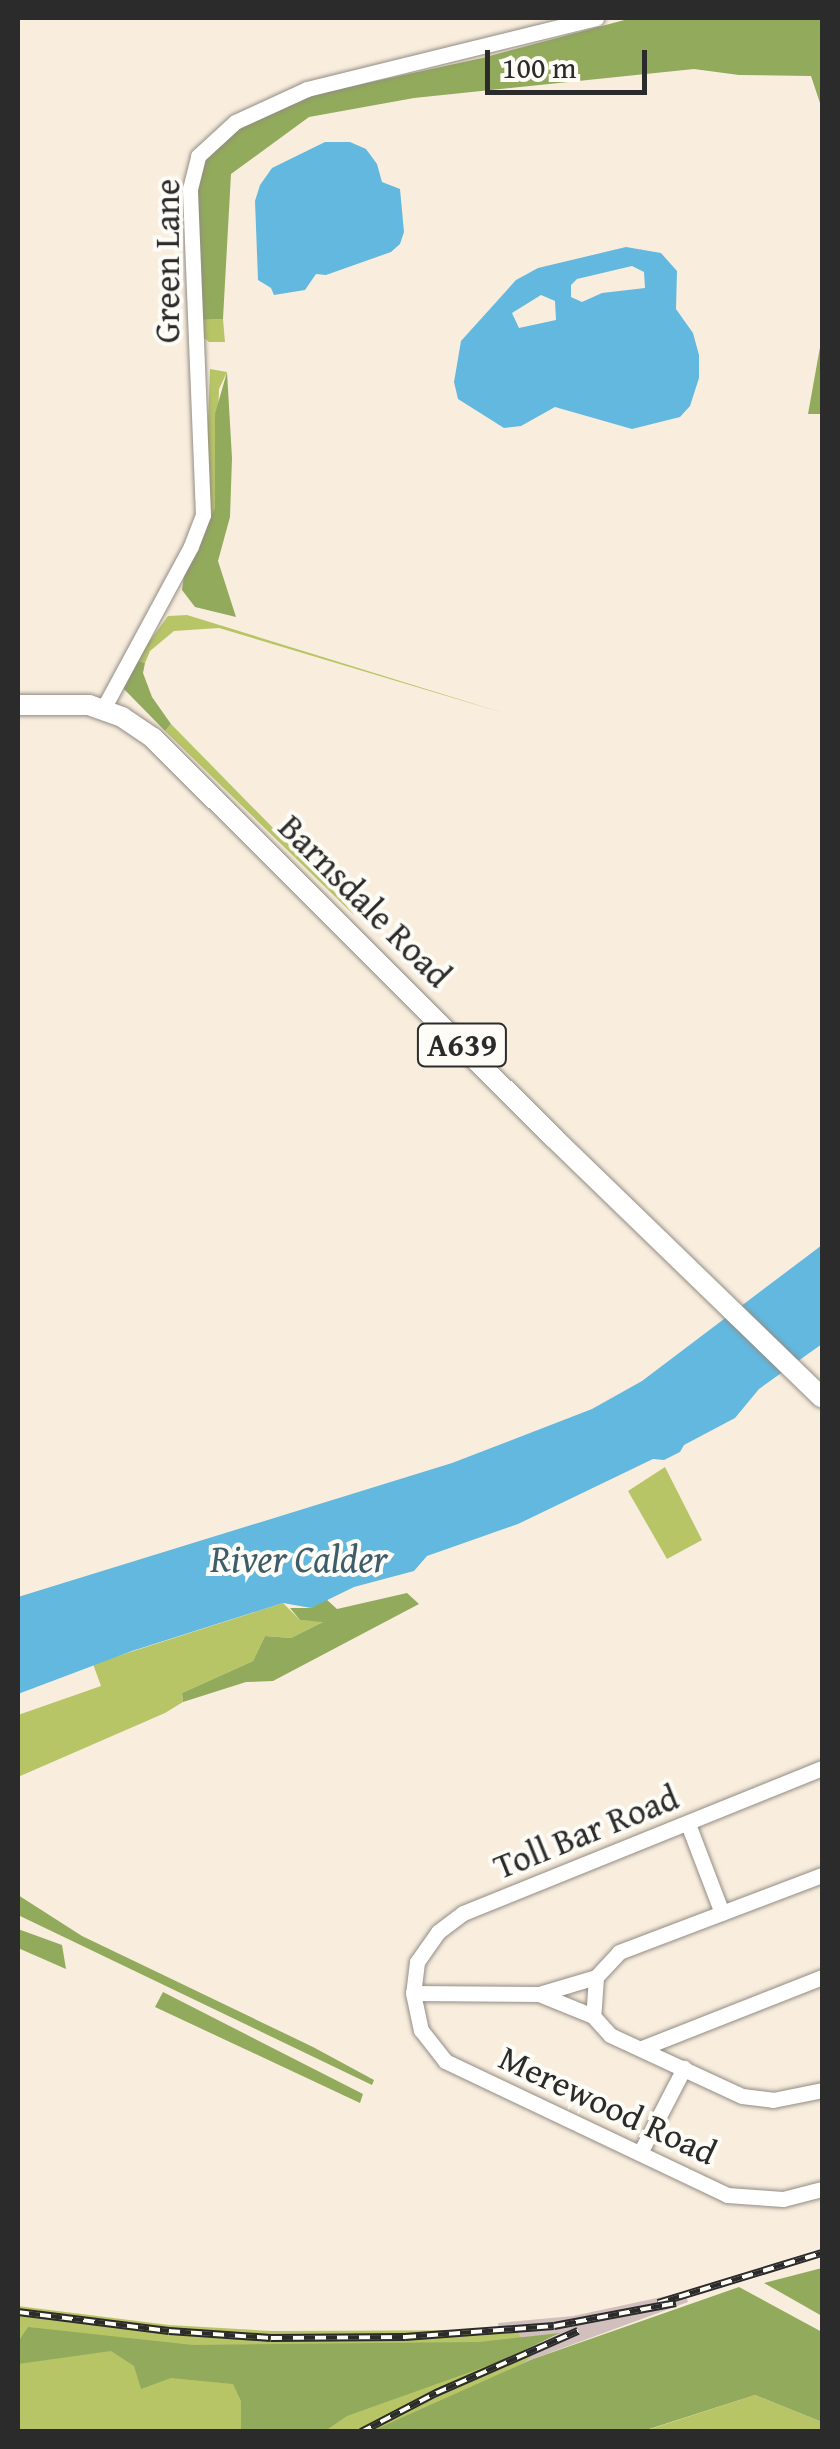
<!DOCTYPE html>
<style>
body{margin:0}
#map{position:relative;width:840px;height:2449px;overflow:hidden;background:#f9eede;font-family:"Gentium Book Plus",serif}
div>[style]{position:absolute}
.industrial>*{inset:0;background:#d1bfbd}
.green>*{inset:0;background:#b8c566}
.forest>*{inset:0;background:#92aa5b}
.water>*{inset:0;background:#62b8df}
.roads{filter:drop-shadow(0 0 2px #928c84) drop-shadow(0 0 2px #928c84)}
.minor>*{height:15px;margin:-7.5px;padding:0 7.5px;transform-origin:7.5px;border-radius:7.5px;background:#fff}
.major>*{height:20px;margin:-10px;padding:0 10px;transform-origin:10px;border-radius:10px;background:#fff}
.rail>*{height:8px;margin-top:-4px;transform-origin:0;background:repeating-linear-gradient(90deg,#fdfcf7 0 11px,#2b2b2b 0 22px);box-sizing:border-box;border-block:2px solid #2b2b2b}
span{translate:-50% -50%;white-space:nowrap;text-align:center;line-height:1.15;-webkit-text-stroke:8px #fdfcf7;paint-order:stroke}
.shield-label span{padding:2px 8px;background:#fdfcf7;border:2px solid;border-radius:8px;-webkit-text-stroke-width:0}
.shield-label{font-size:32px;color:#2b2b2b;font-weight:700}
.street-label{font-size:35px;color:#2b2b2b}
.water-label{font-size:38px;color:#3e5c6a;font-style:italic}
.frame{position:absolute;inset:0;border:20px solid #2b2b2b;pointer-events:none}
.scale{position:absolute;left:485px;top:50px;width:162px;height:45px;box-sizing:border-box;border:5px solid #2b2b2b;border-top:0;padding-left:12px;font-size:30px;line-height:35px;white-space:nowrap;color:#2b2b2b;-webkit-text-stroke:8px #fdfcf7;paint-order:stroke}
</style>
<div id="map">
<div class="industrial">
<i style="clip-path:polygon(685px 2292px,688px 2302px,533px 2359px,511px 2373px,504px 2360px,559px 2334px,500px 2340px,498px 2323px,573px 2316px)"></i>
</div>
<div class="green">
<i style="clip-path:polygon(223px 319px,225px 342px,209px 342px,203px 337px,201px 320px)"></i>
<i style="clip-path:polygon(210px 369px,227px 372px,219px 389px,215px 507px,204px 532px)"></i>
<i style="clip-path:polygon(187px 615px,507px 714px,219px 628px,174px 631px,150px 651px,145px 663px,136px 660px,168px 616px)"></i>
<i style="clip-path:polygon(171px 724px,326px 882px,355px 916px,165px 731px)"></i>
<i style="clip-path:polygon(665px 1467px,702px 1540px,667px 1559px,628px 1491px)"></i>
<i style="clip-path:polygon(283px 1603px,300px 1620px,325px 1621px,291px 1638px,265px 1636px,253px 1661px,182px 1693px,183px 1702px,165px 1713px,18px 1777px,18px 1715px,101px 1686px,93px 1664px)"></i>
<i style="clip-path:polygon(18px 2306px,169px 2325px,272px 2331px,517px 2330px,531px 2357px,511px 2373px,372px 2431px,18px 2431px)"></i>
<i style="clip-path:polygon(755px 2395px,822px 2422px,822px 2431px,641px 2432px)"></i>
</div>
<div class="forest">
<i style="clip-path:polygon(632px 18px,822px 18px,822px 109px,811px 76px,739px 75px,694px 69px,414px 98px,309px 117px,231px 174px,223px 319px,201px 320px,196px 205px,199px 180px,202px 163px,232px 131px,307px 96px,482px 58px)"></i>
<i style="clip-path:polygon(822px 336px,822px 414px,808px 414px)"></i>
<i style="clip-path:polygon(227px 372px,232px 458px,230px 517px,218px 561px,236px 617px,195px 607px,182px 590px,184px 575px,215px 507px,215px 414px)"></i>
<i style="clip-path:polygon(136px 660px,145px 663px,143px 673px,152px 697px,171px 724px,165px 731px,122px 687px)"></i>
<i style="clip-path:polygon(407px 1593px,419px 1604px,273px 1681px,246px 1682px,183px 1702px,182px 1693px,253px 1661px,265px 1636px,291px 1638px,323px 1622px,300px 1620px,290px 1608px,311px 1608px,326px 1599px,337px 1609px)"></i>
<i style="clip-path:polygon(18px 1895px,82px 1936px,313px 2047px,374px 2080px,372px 2085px,18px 1915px)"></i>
<i style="clip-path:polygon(18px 1929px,62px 1945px,66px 1969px,18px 1948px)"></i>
<i style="clip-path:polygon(163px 1992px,363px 2094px,360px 2103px,155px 2007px)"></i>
<i style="clip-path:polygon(822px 2268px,822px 2316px,764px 2283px)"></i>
<i style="clip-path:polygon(739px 2287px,822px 2332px,822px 2422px,755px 2395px,643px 2431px,372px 2431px,533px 2359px)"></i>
<i style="clip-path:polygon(28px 2327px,193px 2345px,479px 2342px,560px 2333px,504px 2360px,347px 2416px,325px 2431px,241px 2432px,241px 2401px,233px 2384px,171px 2378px,141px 2389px,134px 2366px,111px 2351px,18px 2364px,18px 2342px)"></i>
</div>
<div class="water">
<i style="clip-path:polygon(325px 142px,350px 142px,366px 149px,377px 164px,382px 182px,400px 189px,404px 232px,400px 244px,391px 252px,326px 275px,316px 274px,305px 290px,274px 295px,271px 288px,258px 280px,255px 201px,260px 185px,272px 168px)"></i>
<i style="clip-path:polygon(evenodd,626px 247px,661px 253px,677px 271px,676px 309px,693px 333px,699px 355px,699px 378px,690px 406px,680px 417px,632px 429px,555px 407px,521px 426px,504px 428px,458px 399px,454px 382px,461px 341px,516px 280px,538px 268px,626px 247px,632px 266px,644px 272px,645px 288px,602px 293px,582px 302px,571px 297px,571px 285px,577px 279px,632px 266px,626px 247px,541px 295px,555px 301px,556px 320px,519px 328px,512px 313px,541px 295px)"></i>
<i style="clip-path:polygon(822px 1245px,822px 1344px,759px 1389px,735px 1418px,684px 1445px,680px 1452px,664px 1460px,653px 1459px,518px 1524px,427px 1556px,414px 1571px,354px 1587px,311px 1608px,283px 1603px,132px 1651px,18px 1694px,18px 1597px,452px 1463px,592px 1409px,642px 1381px)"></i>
</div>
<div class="roads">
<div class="minor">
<i style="left:103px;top:709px;width:185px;rotate:-61.6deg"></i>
<i style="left:191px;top:546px;width:33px;rotate:-69deg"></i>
<i style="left:203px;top:515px;width:326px;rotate:-92.3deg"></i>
<i style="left:190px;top:189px;width:34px;rotate:-76deg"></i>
<i style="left:198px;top:156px;width:50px;rotate:-42.6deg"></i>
<i style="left:235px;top:122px;width:79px;rotate:-24.6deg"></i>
<i style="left:307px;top:89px;width:298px;rotate:-13.8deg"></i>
<i style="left:822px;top:1768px;width:387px;rotate:158deg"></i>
<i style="left:463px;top:1913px;width:31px;rotate:143deg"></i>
<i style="left:438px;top:1932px;width:37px;rotate:125deg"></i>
<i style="left:417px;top:1962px;width:31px;rotate:97deg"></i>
<i style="left:413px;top:1993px;width:38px;rotate:78deg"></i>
<i style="left:421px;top:2030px;width:39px;rotate:52deg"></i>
<i style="left:445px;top:2061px;width:312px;rotate:25.4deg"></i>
<i style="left:727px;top:2195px;width:56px;rotate:4.1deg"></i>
<i style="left:783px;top:2199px;width:40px;rotate:-14.4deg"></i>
<i style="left:688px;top:1824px;width:95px;rotate:69.1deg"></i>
<i style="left:596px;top:1977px;width:39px;rotate:94deg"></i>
<i style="left:593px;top:2016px;width:25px;rotate:48deg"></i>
<i style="left:610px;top:2035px;width:145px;rotate:24.8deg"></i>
<i style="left:742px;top:2096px;width:31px;rotate:7deg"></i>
<i style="left:773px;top:2100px;width:50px;rotate:-11.5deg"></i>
<i style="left:596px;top:1977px;width:34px;rotate:-47deg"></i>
<i style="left:619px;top:1952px;width:217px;rotate:-20.8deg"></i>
<i style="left:413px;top:1993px;width:126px;rotate:0.5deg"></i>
<i style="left:539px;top:1994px;width:59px;rotate:-16.6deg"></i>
<i style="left:539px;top:1994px;width:58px;rotate:22.2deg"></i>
<i style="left:642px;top:2048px;width:193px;rotate:-21.5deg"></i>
<i style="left:640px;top:2153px;width:96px;rotate:-62.6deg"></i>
</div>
<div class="major">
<i style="left:18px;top:705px;width:71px"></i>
<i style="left:89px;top:705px;width:35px;rotate:20deg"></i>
<i style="left:122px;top:717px;width:37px;rotate:34deg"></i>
<i style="left:153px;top:738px;width:566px;rotate:44.93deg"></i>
<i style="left:554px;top:1138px;width:373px;rotate:44.1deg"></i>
</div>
</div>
<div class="rail">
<i style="left:658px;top:2303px;width:171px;rotate:-17deg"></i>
<i style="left:18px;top:2312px;width:152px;rotate:7.2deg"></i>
<i style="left:169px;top:2331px;width:102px;rotate:3.9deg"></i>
<i style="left:271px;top:2338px;width:134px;rotate:-0.4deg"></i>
<i style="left:405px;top:2337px;width:149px;rotate:-4.2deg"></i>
<i style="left:554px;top:2326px;width:124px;rotate:-10.7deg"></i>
<i style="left:361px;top:2432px;width:85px;rotate:-27.5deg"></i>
<i style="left:436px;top:2393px;width:155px;rotate:-23.6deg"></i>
</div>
<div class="shield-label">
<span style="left:462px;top:1045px">A639</span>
</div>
<div class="street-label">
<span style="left:167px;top:261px;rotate:-90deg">Green Lane</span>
<span style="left:365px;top:901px;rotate:45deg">Barnsdale Road</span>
<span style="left:586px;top:1832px;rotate:-22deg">Toll Bar Road</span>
<span style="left:608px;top:2105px;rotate:25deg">Merewood Road</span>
</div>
<div class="water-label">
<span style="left:299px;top:1559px">River Calder</span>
</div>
<div class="frame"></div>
<div class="scale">100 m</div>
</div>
